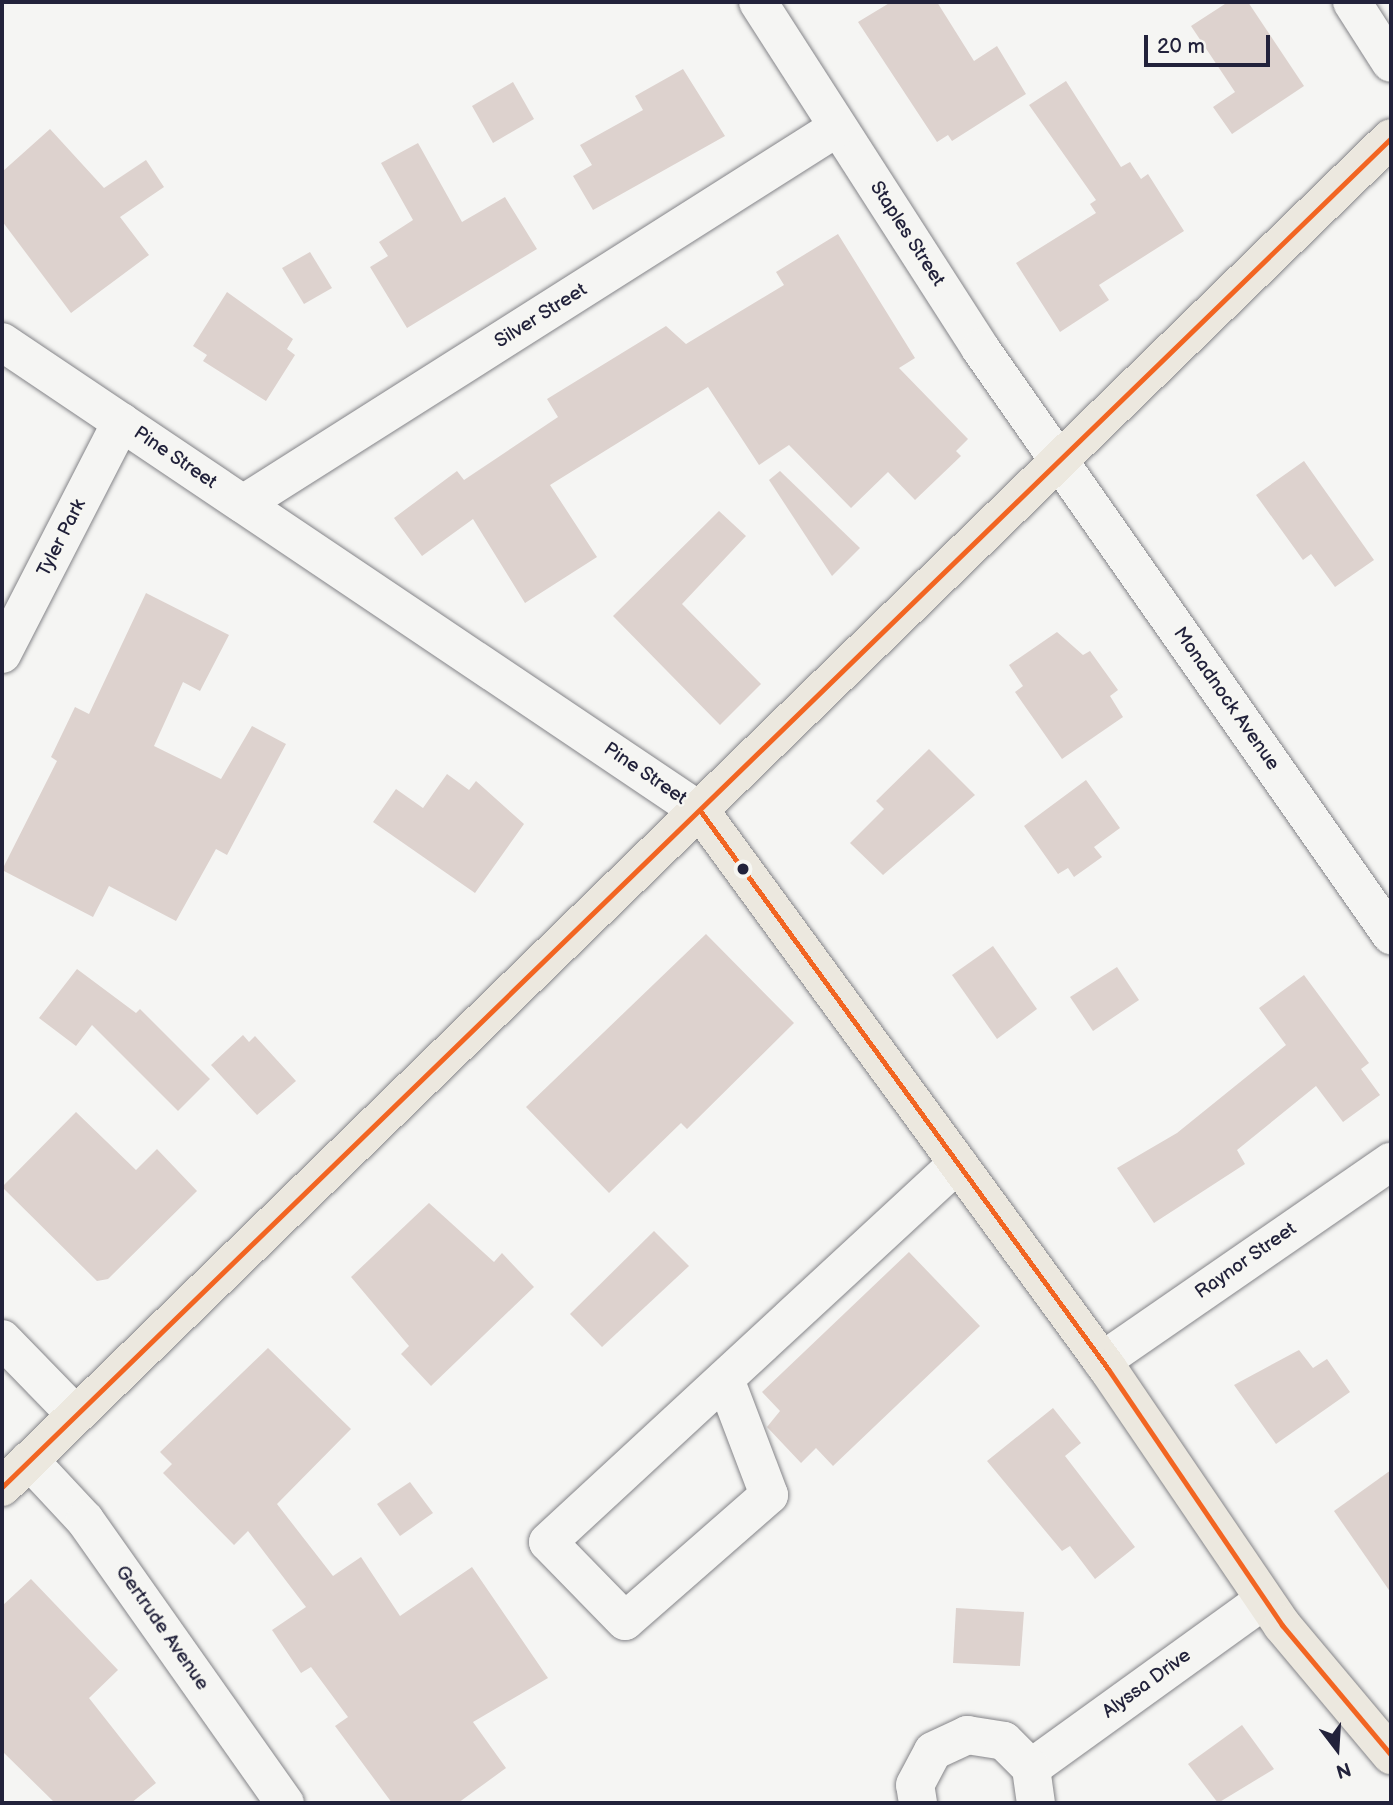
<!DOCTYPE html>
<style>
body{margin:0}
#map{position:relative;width:1393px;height:1805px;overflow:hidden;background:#f5f5f3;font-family:"Balsamiq Sans",sans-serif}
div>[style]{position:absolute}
.building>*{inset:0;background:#ddd2ce}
.roads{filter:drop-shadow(0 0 2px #858589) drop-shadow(0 0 2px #858589)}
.minor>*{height:38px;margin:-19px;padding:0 19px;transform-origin:19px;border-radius:19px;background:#f5f5f3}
.major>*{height:38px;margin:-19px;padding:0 19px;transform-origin:19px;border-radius:19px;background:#ece8df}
.bus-1>*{height:5px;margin:-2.5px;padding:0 2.5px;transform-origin:2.5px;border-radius:2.5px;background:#f26522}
.dots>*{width:19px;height:19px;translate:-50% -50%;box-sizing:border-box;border:4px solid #f6f6f2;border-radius:50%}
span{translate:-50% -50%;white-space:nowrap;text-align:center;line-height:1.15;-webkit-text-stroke:5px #f6f6f2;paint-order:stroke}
.street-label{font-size:19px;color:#22223b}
.frame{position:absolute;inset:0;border:4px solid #22223b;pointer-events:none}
.north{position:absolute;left:1302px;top:1714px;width:70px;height:70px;-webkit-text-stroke:5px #f6f6f2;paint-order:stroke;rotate:163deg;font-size:19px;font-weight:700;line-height:28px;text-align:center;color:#22223b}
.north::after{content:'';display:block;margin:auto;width:24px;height:32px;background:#22223b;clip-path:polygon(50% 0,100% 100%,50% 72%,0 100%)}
.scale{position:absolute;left:1144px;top:35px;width:126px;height:32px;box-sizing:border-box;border:4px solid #22223b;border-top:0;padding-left:9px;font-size:21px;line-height:24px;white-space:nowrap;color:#22223b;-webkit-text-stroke:5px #f6f6f2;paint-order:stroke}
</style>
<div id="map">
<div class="building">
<i style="clip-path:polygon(891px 2px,937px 2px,974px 61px,997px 46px,1026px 94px,952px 141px,948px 135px,937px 142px,858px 22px)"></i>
<i style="clip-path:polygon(1228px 2px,1248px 2px,1304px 86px,1232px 134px,1213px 107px,1235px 92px,1191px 26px)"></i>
<i style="clip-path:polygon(683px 69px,725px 136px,593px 210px,573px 176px,592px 165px,580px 145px,643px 110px,635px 96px)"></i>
<i style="clip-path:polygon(1066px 81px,1121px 167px,1130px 162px,1141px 179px,1148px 174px,1184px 231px,1099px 285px,1109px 300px,1060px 332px,1016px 263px,1096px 213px,1090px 204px,1096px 200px,1029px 105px)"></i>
<i style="clip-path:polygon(513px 82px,534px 119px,493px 143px,472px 106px)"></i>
<i style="clip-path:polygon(50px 129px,104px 188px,146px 160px,164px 187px,120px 217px,149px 255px,71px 313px,2px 221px,2px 172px)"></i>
<i style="clip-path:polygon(418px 143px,462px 222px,505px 197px,537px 249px,407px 328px,370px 267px,388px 256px,379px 242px,413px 220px,381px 163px)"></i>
<i style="clip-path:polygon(838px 234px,915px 358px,899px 368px,968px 439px,956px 451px,961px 456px,915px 500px,888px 472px,851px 508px,789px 445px,759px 465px,708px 387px,550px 485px,597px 557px,525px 603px,473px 519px,422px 556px,394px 518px,457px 471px,464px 480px,558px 417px,547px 399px,666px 326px,686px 344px,784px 285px,776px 272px)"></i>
<i style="clip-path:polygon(310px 252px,332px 288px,304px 304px,282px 268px)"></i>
<i style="clip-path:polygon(227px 292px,293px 339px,287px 349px,295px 355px,266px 401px,203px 361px,207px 355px,193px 346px)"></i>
<i style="clip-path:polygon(1304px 461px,1374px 560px,1335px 587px,1311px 554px,1303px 560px,1256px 495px)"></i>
<i style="clip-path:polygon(780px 471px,860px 548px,832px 576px,769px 480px)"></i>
<i style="clip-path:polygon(719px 511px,746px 536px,682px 604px,761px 684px,720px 725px,613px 616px)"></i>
<i style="clip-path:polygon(146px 593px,229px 635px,200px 691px,183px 682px,154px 746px,221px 779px,252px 726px,286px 744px,227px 855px,216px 849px,176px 921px,109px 886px,93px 917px,2px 870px,57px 761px,51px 757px,75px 707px,89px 714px)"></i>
<i style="clip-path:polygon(1057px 632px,1083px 655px,1090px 651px,1118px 690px,1110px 696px,1123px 717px,1062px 759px,1015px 692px,1023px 686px,1009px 665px)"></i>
<i style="clip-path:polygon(929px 749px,975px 795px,883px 875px,850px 843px,884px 809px,876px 801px)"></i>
<i style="clip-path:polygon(447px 774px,469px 790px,476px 781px,524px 824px,475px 893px,373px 822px,396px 789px,423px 808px)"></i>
<i style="clip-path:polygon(1086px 780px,1120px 828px,1094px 847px,1102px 857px,1074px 877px,1068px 868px,1058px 874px,1024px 826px)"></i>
<i style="clip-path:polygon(706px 934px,794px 1023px,687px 1129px,681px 1123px,609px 1193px,526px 1107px)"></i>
<i style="clip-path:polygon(993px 946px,1037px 1009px,997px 1039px,952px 975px)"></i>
<i style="clip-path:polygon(1117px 967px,1139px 1000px,1093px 1031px,1070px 997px)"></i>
<i style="clip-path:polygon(77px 969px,136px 1013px,140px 1009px,210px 1079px,178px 1111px,92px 1025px,76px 1046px,39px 1018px)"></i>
<i style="clip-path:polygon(1304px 975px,1369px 1063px,1361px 1069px,1380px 1095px,1343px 1122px,1316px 1086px,1237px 1150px,1245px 1164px,1154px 1223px,1117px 1168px,1177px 1133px,1286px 1045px,1259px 1008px)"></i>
<i style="clip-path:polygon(243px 1035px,249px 1042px,255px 1036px,296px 1081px,257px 1115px,211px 1065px)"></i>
<i style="clip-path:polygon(76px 1112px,136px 1170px,157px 1149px,197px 1191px,108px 1279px,97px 1281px,2px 1187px)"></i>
<i style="clip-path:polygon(429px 1203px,494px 1262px,502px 1253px,534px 1287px,431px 1386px,401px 1354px,409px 1346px,351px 1277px)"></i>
<i style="clip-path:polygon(654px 1231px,689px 1266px,602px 1347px,570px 1314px)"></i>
<i style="clip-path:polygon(909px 1252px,980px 1326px,833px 1466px,816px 1448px,801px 1463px,767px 1427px,780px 1411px,762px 1392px)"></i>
<i style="clip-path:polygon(268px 1348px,351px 1429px,277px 1504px,333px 1576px,361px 1557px,400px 1616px,472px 1567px,548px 1678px,473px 1722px,506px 1768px,458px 1803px,392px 1803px,335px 1726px,348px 1717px,311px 1667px,301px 1673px,272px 1630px,306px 1607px,248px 1531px,234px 1545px,163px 1473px,172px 1464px,160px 1452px)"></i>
<i style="clip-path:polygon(1299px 1350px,1313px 1368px,1327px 1359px,1350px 1392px,1276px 1444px,1234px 1385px)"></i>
<i style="clip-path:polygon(1053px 1408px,1081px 1443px,1065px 1456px,1135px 1547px,1095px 1579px,1070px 1546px,1062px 1551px,987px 1461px)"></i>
<i style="clip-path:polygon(1391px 1470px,1391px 1593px,1334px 1511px)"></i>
<i style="clip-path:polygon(410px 1482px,433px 1513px,400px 1536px,377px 1504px)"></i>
<i style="clip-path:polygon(31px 1579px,118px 1670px,89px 1698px,156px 1783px,131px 1803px,55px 1803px,2px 1751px,2px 1606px)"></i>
<i style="clip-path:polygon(956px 1608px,1024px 1612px,1020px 1666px,953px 1663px)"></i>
<i style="clip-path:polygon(1242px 1725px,1274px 1769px,1218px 1803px,1188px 1764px)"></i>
</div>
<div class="roads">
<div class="minor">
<i style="left:758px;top:2px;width:411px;rotate:57.3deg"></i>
<i style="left:980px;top:348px;width:717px;rotate:55deg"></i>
<i style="left:1352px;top:2px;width:72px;rotate:57.4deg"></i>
<i style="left:2px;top:342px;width:842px;rotate:33.92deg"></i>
<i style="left:243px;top:504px;width:704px;rotate:-32.36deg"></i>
<i style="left:2px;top:654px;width:261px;rotate:-62.8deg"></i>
<i style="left:2px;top:1339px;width:106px;rotate:45.8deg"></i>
<i style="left:1102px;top:1361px;width:351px;rotate:-34.6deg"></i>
<i style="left:725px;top:1379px;width:124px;rotate:69.2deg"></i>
<i style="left:769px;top:1495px;width:191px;rotate:138.8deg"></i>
<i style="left:625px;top:1621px;width:110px;rotate:-134.3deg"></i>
<i style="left:548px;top:1542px;width:558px;rotate:-42.75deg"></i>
<i style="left:29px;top:1460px;width:82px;rotate:47deg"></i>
<i style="left:85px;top:1520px;width:347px;rotate:54.8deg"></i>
<i style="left:1031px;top:1768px;width:287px;rotate:-35.8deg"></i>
<i style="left:918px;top:1803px;width:18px;rotate:-99deg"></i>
<i style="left:915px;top:1785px;width:38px;rotate:-62deg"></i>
<i style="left:933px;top:1751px;width:38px;rotate:-25deg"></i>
<i style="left:967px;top:1735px;width:37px;rotate:9deg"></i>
<i style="left:1004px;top:1741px;width:38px;rotate:45deg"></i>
<i style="left:1031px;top:1768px;width:35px;rotate:82deg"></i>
</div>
<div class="major">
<i style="left:701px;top:812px;width:690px;rotate:53.84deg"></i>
<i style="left:1108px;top:1369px;width:310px;rotate:55.8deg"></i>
<i style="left:1282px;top:1625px;width:170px;rotate:50deg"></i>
<i style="left:2px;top:1487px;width:1936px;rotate:-44.16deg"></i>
</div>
</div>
<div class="bus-1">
<i style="left:701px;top:812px;width:690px;rotate:53.84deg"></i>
<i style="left:1108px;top:1369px;width:310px;rotate:55.8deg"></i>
<i style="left:1282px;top:1625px;width:170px;rotate:50deg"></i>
<i style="left:2px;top:1487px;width:1936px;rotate:-44.16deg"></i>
</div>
<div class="dots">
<i style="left:743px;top:869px;background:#22223b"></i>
</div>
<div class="street-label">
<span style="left:907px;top:234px;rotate:57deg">Staples Street</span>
<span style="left:541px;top:316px;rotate:-32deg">Silver Street</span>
<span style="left:175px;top:458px;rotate:34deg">Pine Street</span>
<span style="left:62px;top:538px;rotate:-63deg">Tyler Park</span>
<span style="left:1226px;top:699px;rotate:55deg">Monadnock Avenue</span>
<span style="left:645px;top:774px;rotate:34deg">Pine Street</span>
<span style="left:1246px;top:1261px;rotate:-35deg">Raynor Street</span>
<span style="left:162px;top:1628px;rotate:55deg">Gertrude Avenue</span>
<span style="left:1147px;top:1684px;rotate:-36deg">Alyssa Drive</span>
</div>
<div class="frame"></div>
<div class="north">N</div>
<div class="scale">20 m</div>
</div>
